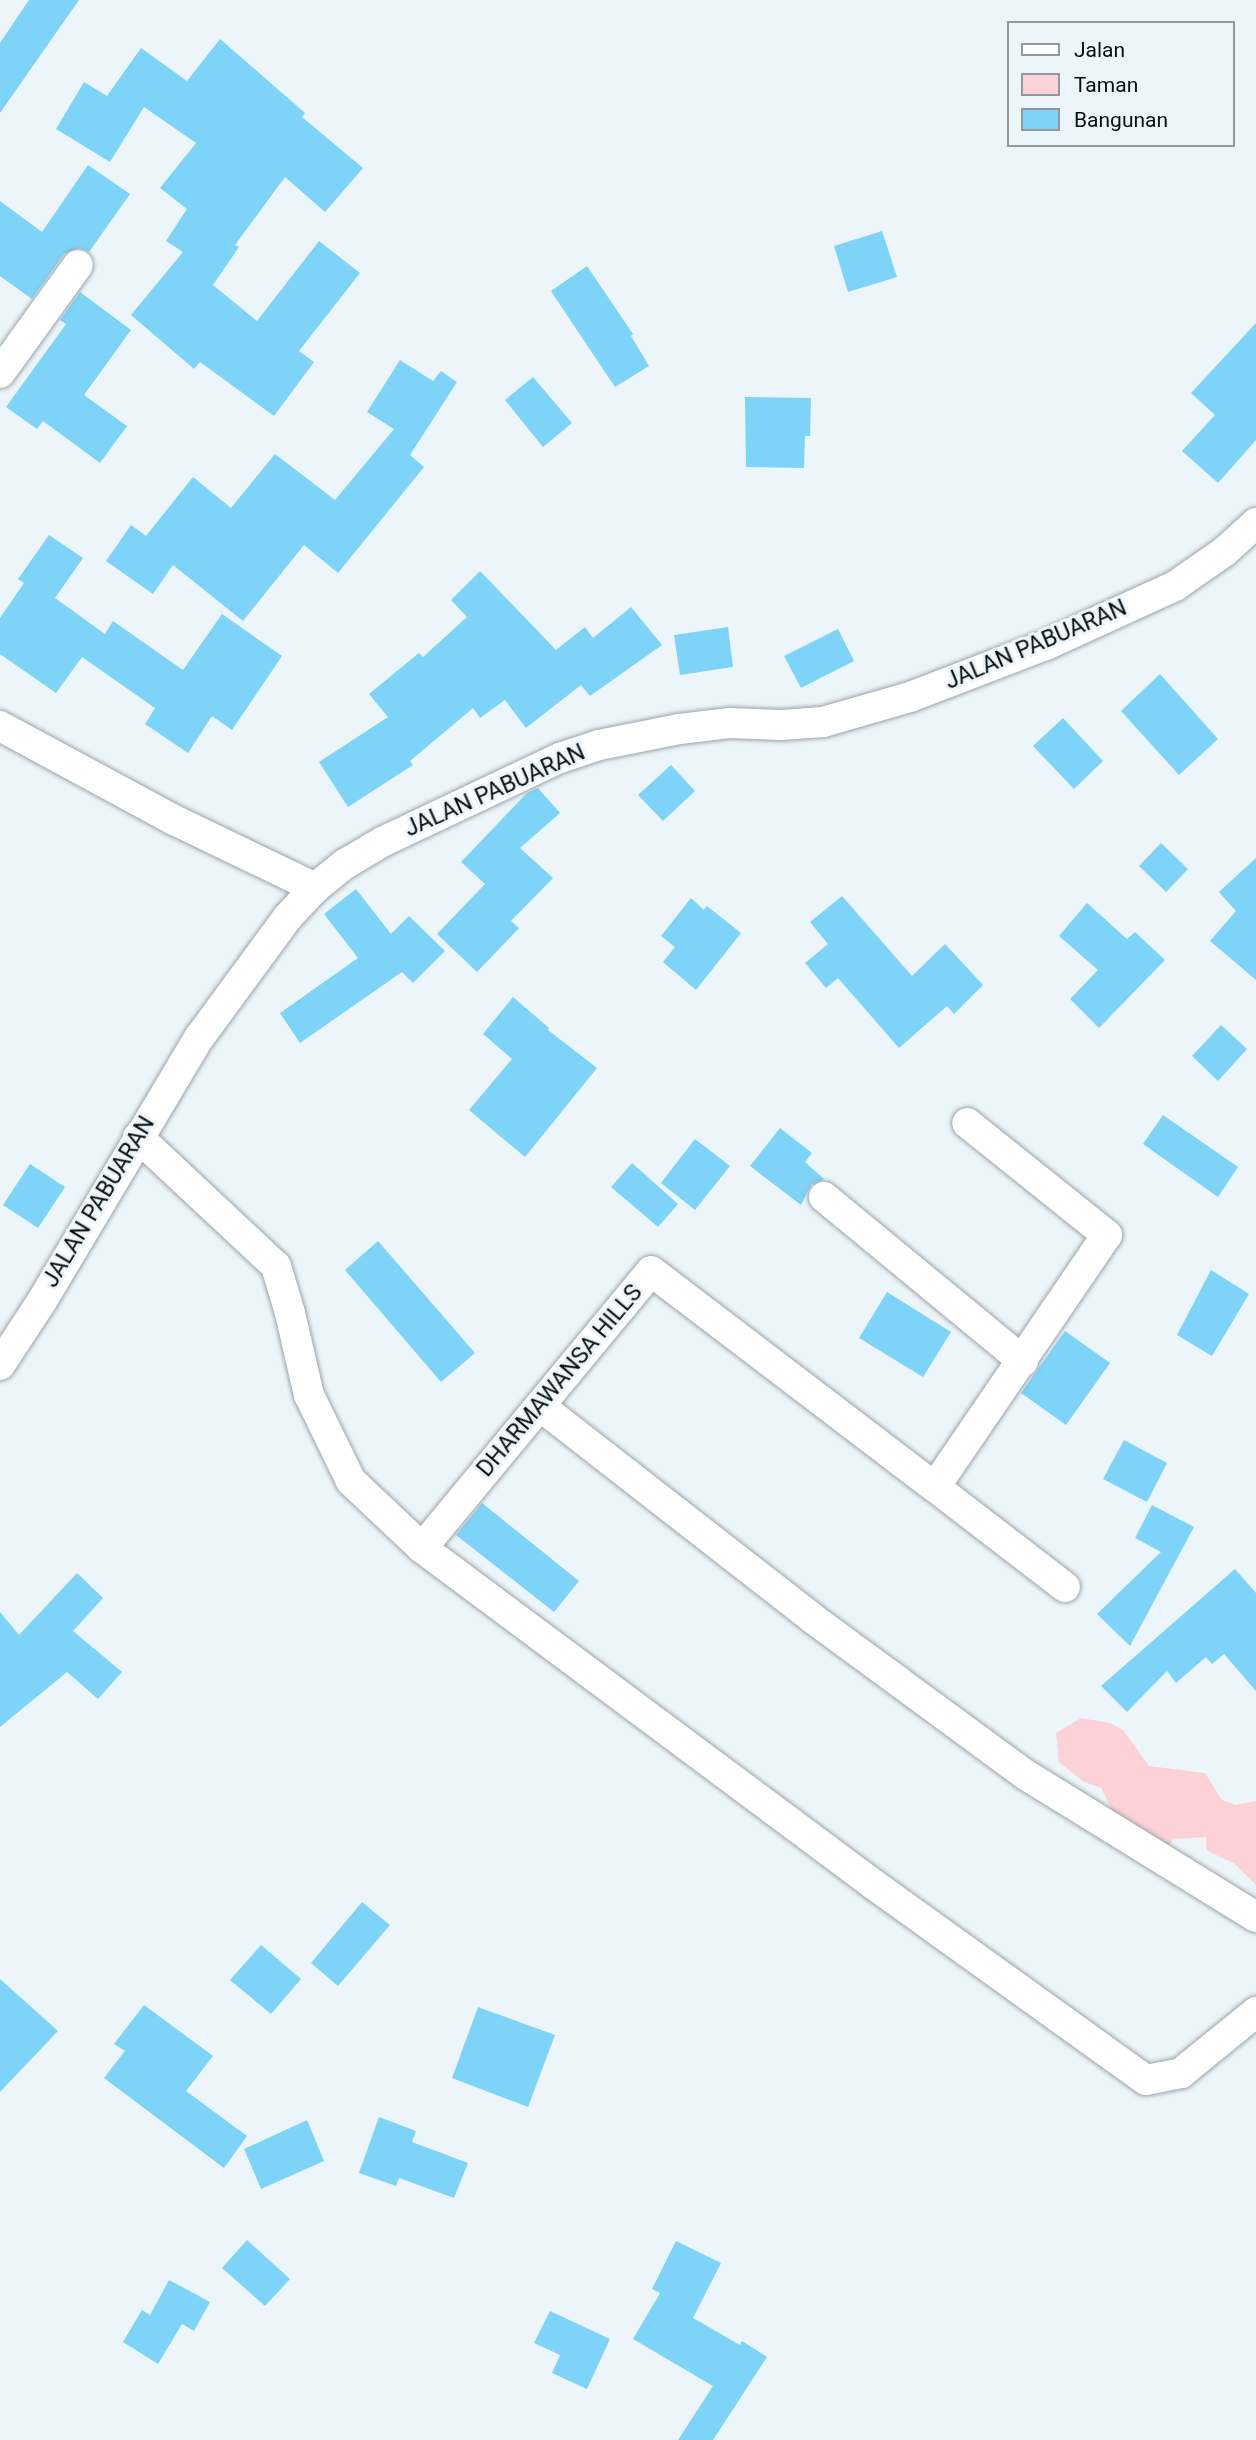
<!DOCTYPE html>
<style>
body{margin:0}
#map{position:relative;width:1256px;height:2440px;overflow:hidden;background:#ecf6fa;font-family:Roboto,sans-serif}
div>[style]{position:absolute}
.green>*{inset:0;background:#fcd2d7}
.building>*{inset:0;background:#7ed3f9}
.roads{filter:drop-shadow(0 0 2px #9ba4a9) drop-shadow(0 0 2px #9ba4a9)}
.street>*{height:30px;margin:-15px;padding:0 15px;transform-origin:15px;border-radius:15px;background:#fff}
span{translate:-50% -50%;white-space:nowrap;text-align:center;line-height:1.15;-webkit-text-stroke:6px #ecf6fa;paint-order:stroke}
.street-label{font-size:23px;color:#0a0d0f}
.legend{position:absolute;left:1007px;top:21px;width:228px;height:126px;box-sizing:border-box;background:#ecf6fa;border:2px solid #92999c;margin:0;padding:9px 12px;list-style:none;font-size:21px;color:#0a0d0f}
.legend li{display:flex;align-items:center;gap:14px;height:35px}
.legend b{width:35px;border:2px solid #92999c}
</style>
<div id="map">
<div class="green">
<i style="clip-path:polygon(1081px 1718px,1110px 1723px,1123px 1730px,1149px 1766px,1205px 1773px,1222px 1800px,1236px 1805px,1256px 1801px,1256px 1885px,1235px 1864px,1206px 1850px,1206px 1837px,1174px 1839px,1152px 1863px,1137px 1858px,1101px 1788px,1084px 1782px,1059px 1762px,1056px 1733px)"></i>
</div>
<div class="building">
<i style="clip-path:polygon(29px 0,79px 0,0 113px,0 43px)"></i>
<i style="clip-path:polygon(220px 39px,305px 113px,302px 117px,363px 168px,325px 212px,285px 177px,235px 245px,239px 247px,213px 285px,257px 321px,319px 241px,360px 273px,299px 351px,314px 362px,274px 416px,200px 362px,194px 369px,131px 315px,183px 252px,166px 241px,187px 209px,160px 188px,196px 143px,144px 107px,110px 162px,56px 129px,84px 82px,107px 96px,141px 48px,187px 81px)"></i>
<i style="clip-path:polygon(88px 165px,130px 194px,89px 252px,79px 248px,64px 254px,32px 299px,0 276px,0 201px,42px 232px)"></i>
<i style="clip-path:polygon(882px 231px,897px 277px,848px 292px,834px 246px)"></i>
<i style="clip-path:polygon(587px 266px,633px 334px,631px 336px,649px 366px,615px 387px,551px 291px)"></i>
<i style="clip-path:polygon(80px 292px,131px 330px,84px 395px,127px 426px,100px 463px,43px 421px,37px 429px,6px 407px,66px 324px,60px 320px)"></i>
<i style="clip-path:polygon(1256px 323px,1256px 440px,1218px 483px,1182px 451px,1215px 415px,1191px 393px)"></i>
<i style="clip-path:polygon(400px 360px,433px 381px,441px 371px,457px 382px,410px 455px,424px 467px,338px 573px,304px 545px,243px 621px,173px 565px,153px 594px,106px 561px,131px 525px,146px 536px,193px 477px,231px 508px,275px 454px,335px 500px,394px 429px,367px 412px)"></i>
<i style="clip-path:polygon(533px 377px,572px 423px,543px 447px,505px 400px)"></i>
<i style="clip-path:polygon(745px 397px,811px 398px,810px 436px,805px 436px,804px 468px,746px 467px)"></i>
<i style="clip-path:polygon(49px 535px,83px 558px,55px 598px,105px 634px,113px 621px,183px 670px,222px 614px,282px 656px,232px 730px,212px 716px,188px 753px,145px 724px,155px 708px,82px 657px,56px 693px,0 654px,0 618px,24px 583px,18px 579px)"></i>
<i style="clip-path:polygon(480px 571px,556px 650px,585px 627px,593px 638px,631px 607px,662px 645px,590px 696px,581px 685px,526px 728px,505px 700px,480px 718px,473px 708px,410px 761px,413px 765px,348px 807px,319px 762px,388px 717px,369px 694px,419px 653px,423px 657px,467px 617px,451px 600px)"></i>
<i style="clip-path:polygon(728px 627px,733px 667px,680px 675px,674px 635px)"></i>
<i style="clip-path:polygon(838px 629px,854px 661px,801px 688px,784px 656px)"></i>
<i style="clip-path:polygon(1160px 674px,1218px 739px,1179px 775px,1121px 711px)"></i>
<i style="clip-path:polygon(1063px 718px,1103px 761px,1074px 789px,1033px 746px)"></i>
<i style="clip-path:polygon(671px 765px,695px 791px,663px 821px,638px 795px)"></i>
<i style="clip-path:polygon(538px 788px,560px 813px,520px 848px,553px 878px,511px 921px,519px 928px,477px 972px,437px 934px,485px 884px,461px 862px,527px 793px)"></i>
<i style="clip-path:polygon(1161px 843px,1188px 869px,1166px 892px,1139px 866px)"></i>
<i style="clip-path:polygon(1256px 858px,1256px 980px,1210px 941px,1236px 911px,1219px 892px)"></i>
<i style="clip-path:polygon(356px 889px,391px 934px,409px 916px,445px 951px,413px 983px,402px 972px,300px 1043px,280px 1013px,358px 958px,324px 914px)"></i>
<i style="clip-path:polygon(842px 896px,912px 976px,945px 944px,983px 985px,954px 1014px,947px 1006px,899px 1048px,838px 978px,826px 988px,805px 963px,828px 944px,810px 922px)"></i>
<i style="clip-path:polygon(691px 898px,704px 910px,707px 906px,741px 933px,696px 990px,663px 962px,675px 947px,661px 936px)"></i>
<i style="clip-path:polygon(1087px 903px,1127px 939px,1135px 932px,1165px 960px,1099px 1028px,1070px 999px,1098px 970px,1059px 936px)"></i>
<i style="clip-path:polygon(513px 997px,549px 1028px,548px 1030px,597px 1068px,525px 1157px,469px 1110px,512px 1059px,483px 1034px)"></i>
<i style="clip-path:polygon(1221px 1025px,1247px 1049px,1218px 1081px,1192px 1056px)"></i>
<i style="clip-path:polygon(1163px 1115px,1238px 1167px,1218px 1197px,1143px 1144px)"></i>
<i style="clip-path:polygon(780px 1128px,812px 1153px,805px 1162px,824px 1179px,811px 1185px,801px 1205px,750px 1166px)"></i>
<i style="clip-path:polygon(695px 1139px,730px 1166px,695px 1210px,661px 1183px)"></i>
<i style="clip-path:polygon(632px 1163px,678px 1204px,658px 1227px,611px 1187px)"></i>
<i style="clip-path:polygon(30px 1164px,65px 1187px,38px 1228px,3px 1205px)"></i>
<i style="clip-path:polygon(378px 1241px,475px 1353px,441px 1382px,345px 1270px)"></i>
<i style="clip-path:polygon(1211px 1270px,1249px 1294px,1212px 1356px,1177px 1335px)"></i>
<i style="clip-path:polygon(887px 1292px,951px 1332px,923px 1377px,859px 1338px)"></i>
<i style="clip-path:polygon(1065px 1331px,1110px 1363px,1066px 1425px,1021px 1393px)"></i>
<i style="clip-path:polygon(1124px 1440px,1167px 1463px,1147px 1502px,1103px 1479px)"></i>
<i style="clip-path:polygon(482px 1503px,579px 1581px,554px 1612px,456px 1535px)"></i>
<i style="clip-path:polygon(1152px 1505px,1194px 1527px,1130px 1646px,1097px 1614px,1161px 1552px,1135px 1538px)"></i>
<i style="clip-path:polygon(1235px 1569px,1256px 1593px,1256px 1691px,1224px 1654px,1212px 1664px,1206px 1657px,1176px 1683px,1167px 1671px,1127px 1712px,1101px 1686px)"></i>
<i style="clip-path:polygon(77px 1573px,103px 1598px,73px 1631px,122px 1672px,98px 1699px,67px 1672px,0 1727px,0 1612px,19px 1635px)"></i>
<i style="clip-path:polygon(362px 1902px,390px 1925px,338px 1986px,311px 1963px)"></i>
<i style="clip-path:polygon(261px 1945px,301px 1979px,271px 2014px,230px 1980px)"></i>
<i style="clip-path:polygon(0 1979px,58px 2031px,0 2092px)"></i>
<i style="clip-path:polygon(144px 2005px,213px 2056px,186px 2091px,247px 2136px,224px 2168px,104px 2078px,125px 2051px,114px 2044px)"></i>
<i style="clip-path:polygon(478px 2007px,555px 2035px,528px 2107px,452px 2078px)"></i>
<i style="clip-path:polygon(379px 2117px,416px 2131px,412px 2142px,468px 2163px,454px 2198px,399px 2178px,396px 2186px,359px 2173px)"></i>
<i style="clip-path:polygon(307px 2120px,324px 2161px,261px 2189px,244px 2149px)"></i>
<i style="clip-path:polygon(247px 2240px,290px 2279px,265px 2306px,222px 2268px)"></i>
<i style="clip-path:polygon(676px 2241px,721px 2263px,693px 2318px,740px 2345px,742px 2341px,767px 2357px,713px 2440px,678px 2440px,713px 2386px,633px 2339px,660px 2293px,652px 2289px)"></i>
<i style="clip-path:polygon(169px 2280px,210px 2302px,194px 2331px,182px 2324px,158px 2364px,123px 2342px,142px 2310px,150px 2315px)"></i>
<i style="clip-path:polygon(550px 2311px,610px 2339px,587px 2389px,552px 2373px,560px 2355px,534px 2343px)"></i>
</div>
<div class="roads">
<div class="street">
<i style="left:0;top:373px;width:133px;rotate:-54.2deg"></i>
<i style="left:0;top:726px;width:198px;rotate:28.4deg"></i>
<i style="left:174px;top:820px;width:157px;rotate:25.7deg"></i>
<i style="left:138px;top:1137px;width:189px;rotate:43.1deg"></i>
<i style="left:276px;top:1266px;width:49px;rotate:73.4deg"></i>
<i style="left:290px;top:1313px;width:84px;rotate:77deg"></i>
<i style="left:309px;top:1395px;width:96px;rotate:64deg"></i>
<i style="left:351px;top:1481px;width:98px;rotate:43.3deg"></i>
<i style="left:422px;top:1548px;width:359px;rotate:-50.4deg"></i>
<i style="left:651px;top:1271px;width:357px;rotate:37.3deg"></i>
<i style="left:935px;top:1487px;width:305px;rotate:-55.7deg"></i>
<i style="left:1107px;top:1235px;width:179px;rotate:-141.3deg"></i>
<i style="left:824px;top:1197px;width:258px;rotate:39.5deg"></i>
<i style="left:0;top:1365px;width:77px;rotate:-56.7deg"></i>
<i style="left:42px;top:1301px;width:306px;rotate:-59.2deg"></i>
<i style="left:199px;top:1038px;width:149px;rotate:-53.7deg"></i>
<i style="left:287px;top:918px;width:41px;rotate:-47deg"></i>
<i style="left:315px;top:888px;width:38px;rotate:-39deg"></i>
<i style="left:345px;top:864px;width:43px;rotate:-30.7deg"></i>
<i style="left:382px;top:842px;width:197px;rotate:-25.3deg"></i>
<i style="left:560px;top:758px;width:41px;rotate:-18.4deg"></i>
<i style="left:599px;top:745px;width:82px;rotate:-11.3deg"></i>
<i style="left:679px;top:729px;width:50px;rotate:-6.8deg"></i>
<i style="left:729px;top:723px;width:52px;rotate:2.2deg"></i>
<i style="left:781px;top:725px;width:42px;rotate:-4.1deg"></i>
<i style="left:823px;top:722px;width:91px;rotate:-16deg"></i>
<i style="left:910px;top:697px;width:148px;rotate:-21deg"></i>
<i style="left:1048px;top:644px;width:140px;rotate:-24.5deg"></i>
<i style="left:1175px;top:586px;width:60px;rotate:-34.8deg"></i>
<i style="left:1224px;top:552px;width:43px;rotate:-42.2deg"></i>
<i style="left:540px;top:1406px;width:345px;rotate:37.9deg"></i>
<i style="left:812px;top:1618px;width:265px;rotate:36.3deg"></i>
<i style="left:1026px;top:1775px;width:270px;rotate:31.7deg"></i>
<i style="left:935px;top:1487px;width:164px;rotate:37.6deg"></i>
<i style="left:422px;top:1548px;width:562px;rotate:36.69deg"></i>
<i style="left:873px;top:1884px;width:336px;rotate:35.7deg"></i>
<i style="left:1146px;top:2080px;width:36px;rotate:-11deg"></i>
<i style="left:1181px;top:2073px;width:97px;rotate:-39.1deg"></i>
</div>
</div>
<div class="street-label">
<span style="left:1036px;top:645px;rotate:-23deg">JALAN PABUARAN</span>
<span style="left:495px;top:791px;rotate:-24deg">JALAN PABUARAN</span>
<span style="left:99px;top:1202px;rotate:-59deg">JALAN PABUARAN</span>
<span style="left:560px;top:1381px;rotate:-50deg">DHARMAWANSA HILLS</span>
</div>
<ul class="legend">
<li><b style="height:9px;background:#fff"></b>Jalan</li>
<li><b style="height:19px;background:#fcd2d7"></b>Taman</li>
<li><b style="height:19px;background:#7ed3f9"></b>Bangunan</li>
</ul>
</div>
